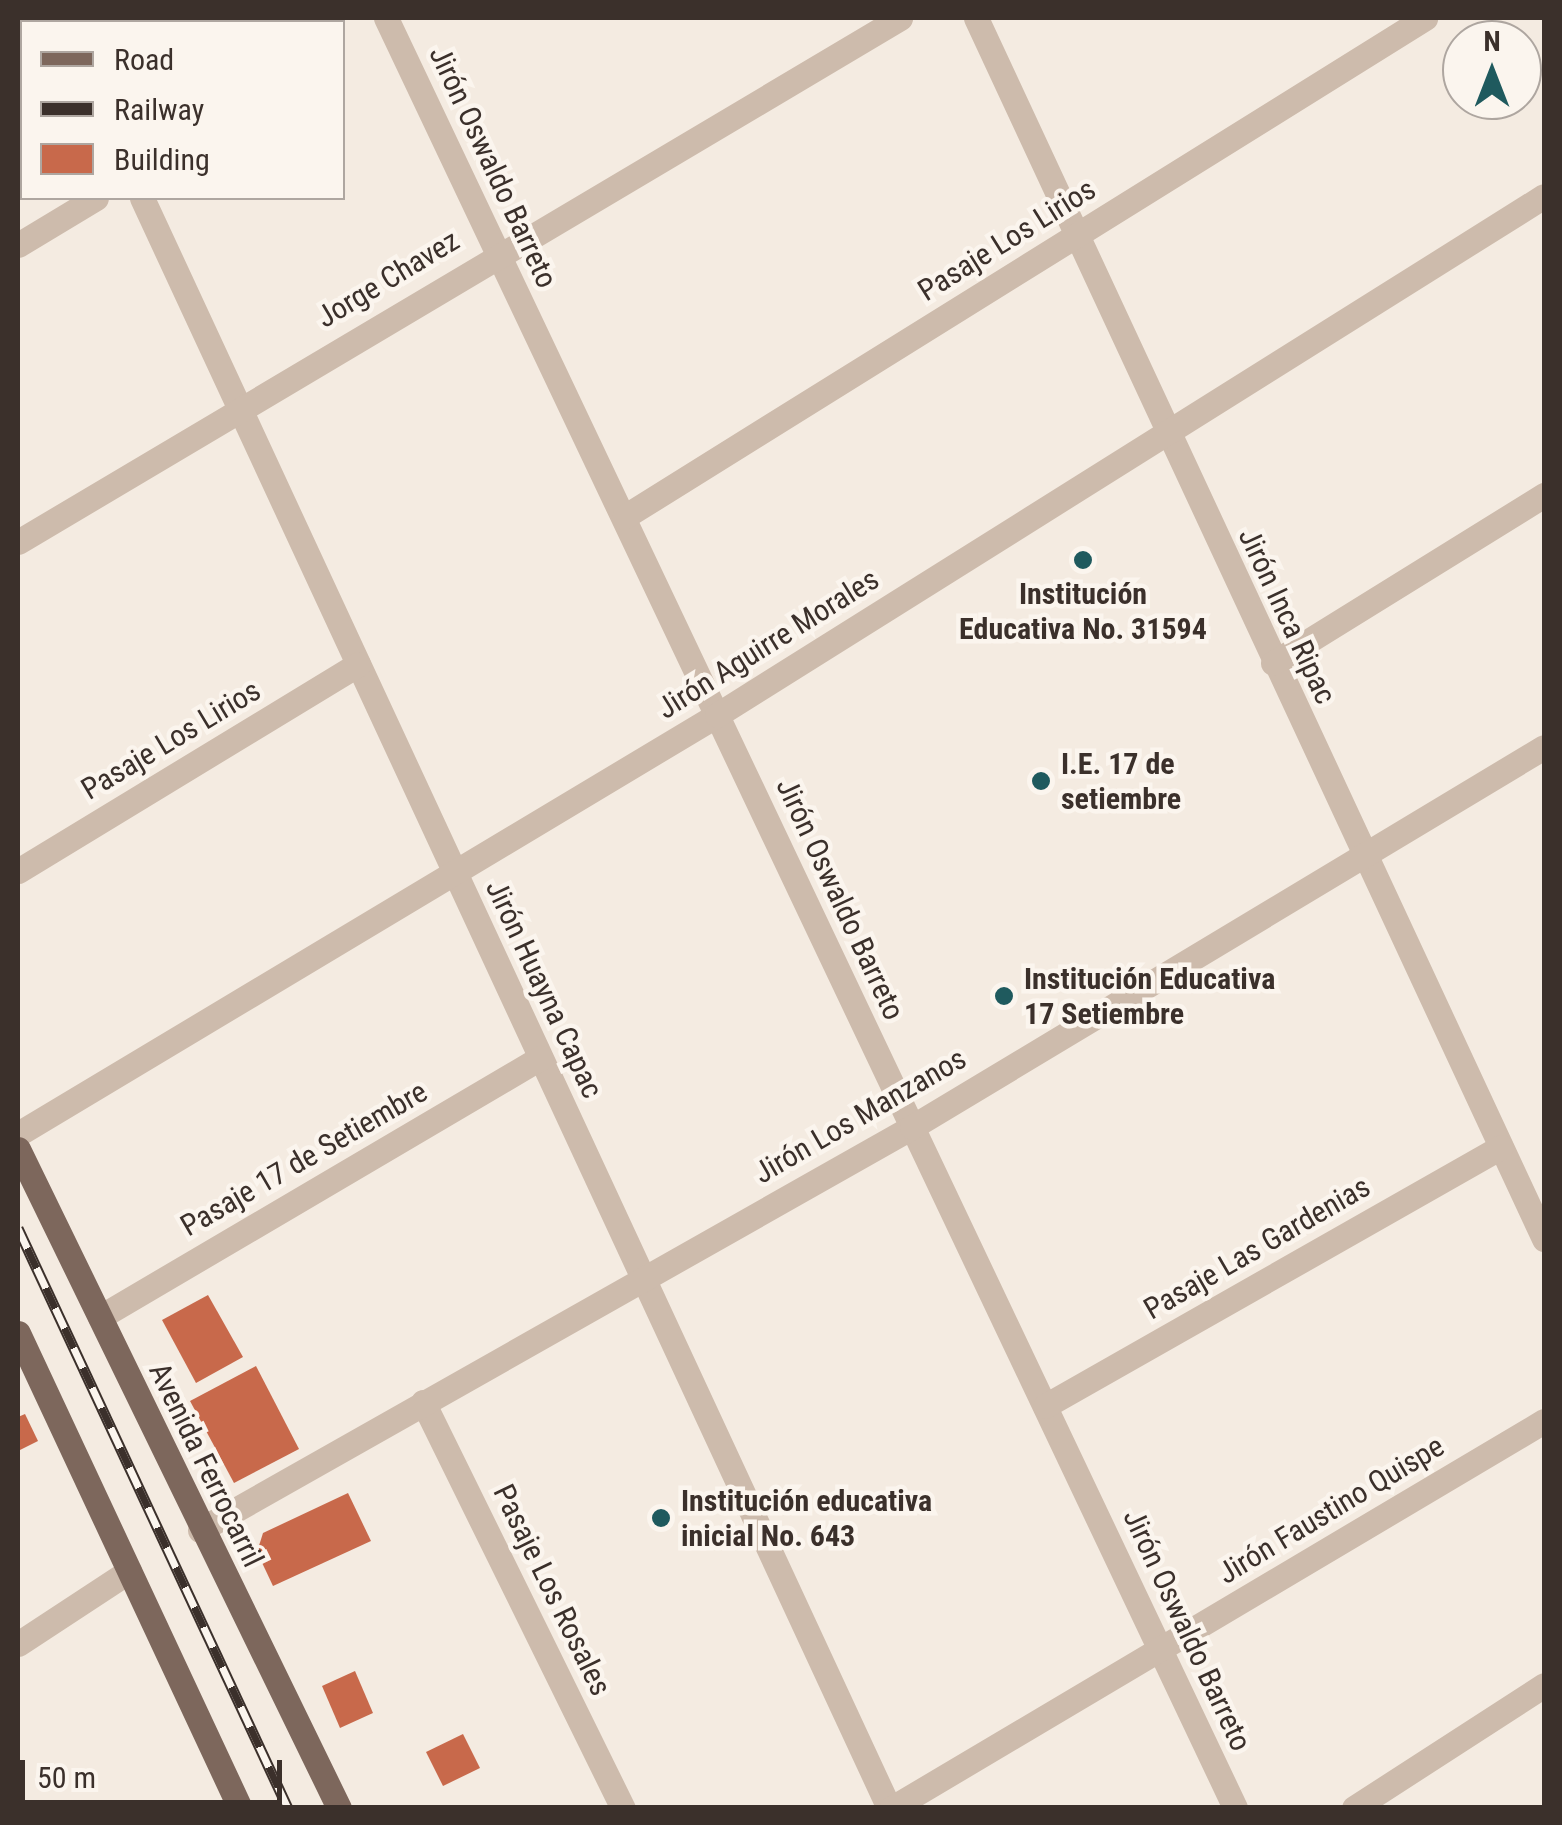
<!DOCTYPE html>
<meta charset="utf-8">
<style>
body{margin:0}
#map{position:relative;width:1562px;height:1825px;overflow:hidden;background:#f4ebe1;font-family:"Roboto Condensed",sans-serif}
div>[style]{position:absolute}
.building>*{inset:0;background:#c8694b}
.minor>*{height:25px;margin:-12.5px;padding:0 12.5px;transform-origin:12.5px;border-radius:12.5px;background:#cdbbac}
.major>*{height:25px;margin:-12.5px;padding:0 12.5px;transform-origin:12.5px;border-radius:12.5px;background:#7d675c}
.rail>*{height:11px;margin-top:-5.5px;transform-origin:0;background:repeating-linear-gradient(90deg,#fbf5ee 0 22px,#3b302b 0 44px);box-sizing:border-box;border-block:2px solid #3b302b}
.dots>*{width:28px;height:28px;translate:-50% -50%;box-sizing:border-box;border:5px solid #fbf5ee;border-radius:50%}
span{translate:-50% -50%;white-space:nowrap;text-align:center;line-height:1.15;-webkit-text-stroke:9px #fbf5ee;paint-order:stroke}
.street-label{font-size:30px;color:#3b302b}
.poi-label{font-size:30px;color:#3b302b;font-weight:700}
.left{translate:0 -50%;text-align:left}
.frame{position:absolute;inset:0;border:20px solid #3b302b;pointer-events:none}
.legend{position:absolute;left:20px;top:20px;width:325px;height:180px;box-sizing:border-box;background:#fbf5ee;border:2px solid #aea6a0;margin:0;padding:12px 18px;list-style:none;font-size:30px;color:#3b302b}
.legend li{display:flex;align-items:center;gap:20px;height:50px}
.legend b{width:50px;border:2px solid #aea6a0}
.north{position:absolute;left:1442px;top:20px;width:100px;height:100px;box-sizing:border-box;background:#fbf5ee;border:2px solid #aea6a0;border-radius:50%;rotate:0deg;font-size:28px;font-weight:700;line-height:40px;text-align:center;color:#3b302b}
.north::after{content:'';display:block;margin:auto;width:35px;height:45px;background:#1f5a5e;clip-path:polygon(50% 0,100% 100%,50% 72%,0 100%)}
.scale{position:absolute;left:20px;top:1760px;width:262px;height:45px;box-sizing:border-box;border:5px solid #3b302b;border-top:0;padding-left:12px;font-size:30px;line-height:35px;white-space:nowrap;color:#3b302b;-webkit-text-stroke:8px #fbf5ee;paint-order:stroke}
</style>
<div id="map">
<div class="building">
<i style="clip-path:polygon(208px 1295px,243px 1357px,196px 1383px,162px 1320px)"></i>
<i style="clip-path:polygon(256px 1366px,299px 1449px,234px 1483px,190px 1401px)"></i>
<i style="clip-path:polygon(25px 1414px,38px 1441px,18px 1451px,18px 1417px)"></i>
<i style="clip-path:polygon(348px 1493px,371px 1541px,273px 1586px,257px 1552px,263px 1533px)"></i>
<i style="clip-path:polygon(355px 1671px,373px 1713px,340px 1728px,322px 1686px)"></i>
<i style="clip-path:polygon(463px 1734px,480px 1768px,443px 1786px,426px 1752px)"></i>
</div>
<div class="minor">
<i style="left:59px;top:18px;width:4px;rotate:63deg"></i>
<i style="left:386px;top:18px;width:1981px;rotate:64.62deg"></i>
<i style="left:976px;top:18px;width:1347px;rotate:65.05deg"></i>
<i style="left:142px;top:198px;width:1775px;rotate:65.11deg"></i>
<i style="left:18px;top:245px;width:91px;rotate:-31.1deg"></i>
<i style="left:624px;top:517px;width:944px;rotate:-31.92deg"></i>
<i style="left:18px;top:542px;width:1026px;rotate:-30.71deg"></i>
<i style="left:1273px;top:663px;width:319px;rotate:-31.8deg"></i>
<i style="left:18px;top:871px;width:398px;rotate:-31.3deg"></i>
<i style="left:18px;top:1134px;width:815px;rotate:-30.94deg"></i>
<i style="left:717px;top:715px;width:976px;rotate:-32.11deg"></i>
<i style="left:100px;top:1317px;width:511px;rotate:-30.48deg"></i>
<i style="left:423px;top:1402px;width:453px;rotate:63.8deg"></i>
<i style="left:1045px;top:1406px;width:524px;rotate:-29.6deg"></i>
<i style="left:200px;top:1530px;width:818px;rotate:-29.51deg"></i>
<i style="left:912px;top:1127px;width:737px;rotate:-31.02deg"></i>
<i style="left:18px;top:1644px;width:133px;rotate:-33.3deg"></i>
<i style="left:892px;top:1808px;width:758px;rotate:-30.69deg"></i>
<i style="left:1354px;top:1808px;width:226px;rotate:-32.9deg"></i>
</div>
<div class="major">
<i style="left:18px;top:1149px;width:733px;rotate:64.03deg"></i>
<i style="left:18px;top:1333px;width:524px;rotate:64.95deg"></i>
</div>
<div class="rail">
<i style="left:18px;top:1228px;width:640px;rotate:65.04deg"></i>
</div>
<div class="dots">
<i style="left:1083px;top:560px;background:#1f5a5e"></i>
<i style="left:1041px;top:781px;background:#1f5a5e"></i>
<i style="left:1004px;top:996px;background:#1f5a5e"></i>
<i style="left:661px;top:1518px;background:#1f5a5e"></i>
</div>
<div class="street-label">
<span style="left:493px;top:167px;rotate:65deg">Jirón Oswaldo Barreto</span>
<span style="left:1007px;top:240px;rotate:-32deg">Pasaje Los Lirios</span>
<span style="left:388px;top:279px;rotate:-31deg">Jorge Chavez</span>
<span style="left:1287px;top:616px;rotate:65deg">Jirón Inca Ripac</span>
<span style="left:768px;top:644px;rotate:-32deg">Jirón Aguirre Morales</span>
<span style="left:171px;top:740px;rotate:-31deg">Pasaje Los Lirios</span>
<span style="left:840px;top:899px;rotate:65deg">Jirón Oswaldo Barreto</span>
<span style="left:544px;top:989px;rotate:65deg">Jirón Huayna Capac</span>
<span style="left:860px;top:1116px;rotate:-30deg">Jirón Los Manzanos</span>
<span style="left:304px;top:1159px;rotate:-30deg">Pasaje 17 de Setiembre</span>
<span style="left:1257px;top:1248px;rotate:-30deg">Pasaje Las Gardenias</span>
<span style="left:206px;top:1465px;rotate:64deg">Avenida Ferrocarril</span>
<span style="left:1331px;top:1510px;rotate:-31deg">Jirón Faustino Quispe</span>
<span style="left:552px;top:1590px;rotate:64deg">Pasaje Los Rosales</span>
<span style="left:1187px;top:1630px;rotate:65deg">Jirón Oswaldo Barreto</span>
</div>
<div class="poi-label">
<span style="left:1083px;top:611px">Institución<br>Educativa No. 31594</span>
<span class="left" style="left:1061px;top:781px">I.E. 17 de<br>setiembre</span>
<span class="left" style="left:1024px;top:996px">Institución Educativa<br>17 Setiembre</span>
<span class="left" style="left:681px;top:1518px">Institución educativa<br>inicial No. 643</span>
</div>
<div class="frame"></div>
<ul class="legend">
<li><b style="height:12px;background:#7d675c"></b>Road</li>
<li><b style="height:12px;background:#3b302b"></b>Railway</li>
<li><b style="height:28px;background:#c8694b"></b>Building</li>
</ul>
<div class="north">N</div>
<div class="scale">50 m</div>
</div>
